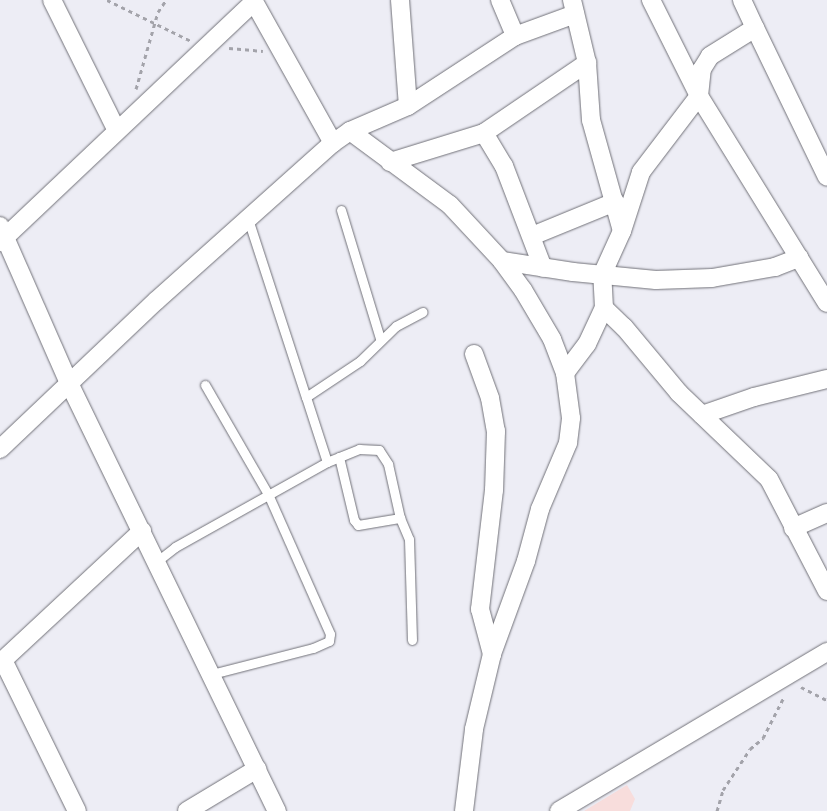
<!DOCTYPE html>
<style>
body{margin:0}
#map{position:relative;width:827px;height:811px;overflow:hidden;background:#ededf5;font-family:"Space Grotesk",sans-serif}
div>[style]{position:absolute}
.commercial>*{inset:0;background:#f8dddc}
.path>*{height:3px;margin-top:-1.5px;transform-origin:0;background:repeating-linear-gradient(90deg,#a3a3aa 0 4px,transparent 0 8px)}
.roads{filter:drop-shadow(0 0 1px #717178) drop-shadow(0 0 1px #717178)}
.service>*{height:9px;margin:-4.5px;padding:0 4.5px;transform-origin:4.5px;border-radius:4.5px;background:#fff}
.minor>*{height:18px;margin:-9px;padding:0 9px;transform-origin:9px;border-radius:9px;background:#fff}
span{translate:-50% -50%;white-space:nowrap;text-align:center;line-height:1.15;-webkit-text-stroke:4px #fbfbfe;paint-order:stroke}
</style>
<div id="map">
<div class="commercial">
<i style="clip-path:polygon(627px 785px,635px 799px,630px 811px,584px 811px)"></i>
</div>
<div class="path">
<i style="left:107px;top:0;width:93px;rotate:26deg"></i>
<i style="left:229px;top:48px;width:34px;rotate:5deg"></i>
<i style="left:136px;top:89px;width:80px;rotate:-74.1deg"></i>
<i style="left:158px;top:12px;width:14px;rotate:-56deg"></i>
<i style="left:801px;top:687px;width:29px;rotate:27deg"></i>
<i style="left:717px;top:811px;width:22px;rotate:-74deg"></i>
<i style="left:723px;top:790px;width:49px;rotate:-56.6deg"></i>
<i style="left:750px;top:749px;width:17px;rotate:-40deg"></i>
<i style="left:763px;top:738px;width:46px;rotate:-62.9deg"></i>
</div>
<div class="roads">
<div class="service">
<i style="left:341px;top:210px;width:134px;rotate:73.1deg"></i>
<i style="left:248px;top:219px;width:187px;rotate:72deg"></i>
<i style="left:205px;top:385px;width:126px;rotate:60deg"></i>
<i style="left:268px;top:494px;width:153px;rotate:66.1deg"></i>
<i style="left:330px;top:634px;width:7px;rotate:98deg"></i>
<i style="left:329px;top:641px;width:17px;rotate:156deg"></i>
<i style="left:313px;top:648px;width:104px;rotate:165.6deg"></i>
<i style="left:339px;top:457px;width:65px;rotate:76.6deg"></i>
<i style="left:354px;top:520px;width:6px;rotate:51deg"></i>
<i style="left:358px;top:525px;width:43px;rotate:-9.5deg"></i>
<i style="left:327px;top:462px;width:68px;rotate:-107.9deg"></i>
<i style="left:306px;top:397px;width:65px;rotate:-33.7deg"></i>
<i style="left:360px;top:361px;width:50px;rotate:-44.2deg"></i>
<i style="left:396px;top:326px;width:30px;rotate:-28deg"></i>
<i style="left:156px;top:562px;width:24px;rotate:-38deg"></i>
<i style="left:175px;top:547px;width:174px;rotate:-29.2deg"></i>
<i style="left:327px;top:462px;width:35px;rotate:-22deg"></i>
<i style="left:359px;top:449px;width:20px;rotate:3deg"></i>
<i style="left:379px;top:450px;width:17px;rotate:57deg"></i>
<i style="left:388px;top:464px;width:55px;rotate:77.5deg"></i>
<i style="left:400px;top:518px;width:23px;rotate:67deg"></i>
<i style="left:409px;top:539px;width:101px;rotate:88.3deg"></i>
</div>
<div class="minor">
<i style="left:52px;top:0;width:144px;rotate:63.6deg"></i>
<i style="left:253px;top:0;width:164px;rotate:60.8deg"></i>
<i style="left:400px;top:0;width:106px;rotate:85.7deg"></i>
<i style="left:500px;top:0;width:39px;rotate:67deg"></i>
<i style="left:572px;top:0;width:65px;rotate:76.6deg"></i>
<i style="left:587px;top:63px;width:57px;rotate:86deg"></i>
<i style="left:591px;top:120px;width:115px;rotate:74.4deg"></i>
<i style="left:651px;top:0;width:107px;rotate:63.4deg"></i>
<i style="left:699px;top:96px;width:243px;rotate:58.3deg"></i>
<i style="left:755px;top:28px;width:165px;rotate:64.2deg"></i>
<i style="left:350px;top:131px;width:124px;rotate:36.5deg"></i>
<i style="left:450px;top:205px;width:76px;rotate:47.1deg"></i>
<i style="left:502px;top:261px;width:72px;rotate:8.8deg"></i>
<i style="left:573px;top:272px;width:83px;rotate:5.5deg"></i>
<i style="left:656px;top:280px;width:56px;rotate:-2deg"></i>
<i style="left:712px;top:278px;width:64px;rotate:-9.9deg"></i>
<i style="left:775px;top:267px;width:26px;rotate:-21deg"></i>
<i style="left:484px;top:133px;width:39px;rotate:59deg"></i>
<i style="left:504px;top:166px;width:109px;rotate:69.1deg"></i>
<i style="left:390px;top:162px;width:98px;rotate:-17.1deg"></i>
<i style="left:484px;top:133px;width:125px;rotate:-34.2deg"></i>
<i style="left:0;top:226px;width:171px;rotate:66.3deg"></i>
<i style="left:69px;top:383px;width:476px;rotate:64.1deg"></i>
<i style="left:532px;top:236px;width:90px;rotate:-22.3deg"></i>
<i style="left:0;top:242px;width:349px;rotate:-43.4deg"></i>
<i style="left:604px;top:308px;width:28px;rotate:44deg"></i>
<i style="left:624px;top:327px;width:86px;rotate:50.2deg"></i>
<i style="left:679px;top:393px;width:124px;rotate:43.7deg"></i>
<i style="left:769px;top:479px;width:126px;rotate:62.6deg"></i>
<i style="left:474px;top:354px;width:47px;rotate:70deg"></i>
<i style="left:490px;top:398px;width:34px;rotate:80deg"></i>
<i style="left:496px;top:431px;width:59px;rotate:91.9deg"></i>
<i style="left:494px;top:490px;width:120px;rotate:96.7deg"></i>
<i style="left:480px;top:609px;width:47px;rotate:75.1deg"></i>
<i style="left:565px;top:373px;width:36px;rotate:-53deg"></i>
<i style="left:587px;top:344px;width:40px;rotate:-65deg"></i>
<i style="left:604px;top:308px;width:33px;rotate:-93deg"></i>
<i style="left:602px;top:275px;width:48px;rotate:-65.6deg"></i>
<i style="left:622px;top:231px;width:62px;rotate:-72.1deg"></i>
<i style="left:641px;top:172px;width:96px;rotate:-52.7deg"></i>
<i style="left:699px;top:96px;width:27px;rotate:-84deg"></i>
<i style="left:702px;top:69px;width:15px;rotate:-58deg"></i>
<i style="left:710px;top:56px;width:53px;rotate:-31.9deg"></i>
<i style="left:755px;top:28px;width:31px;rotate:-115deg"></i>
<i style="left:702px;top:415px;width:55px;rotate:-19.1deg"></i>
<i style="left:754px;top:397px;width:75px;rotate:-13.9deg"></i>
<i style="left:0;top:449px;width:215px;rotate:-43.5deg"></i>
<i style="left:156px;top:301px;width:237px;rotate:-41.8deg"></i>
<i style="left:333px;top:143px;width:21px;rotate:-35deg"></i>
<i style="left:350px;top:131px;width:63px;rotate:-23.3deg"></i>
<i style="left:408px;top:106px;width:128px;rotate:-33.2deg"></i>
<i style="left:515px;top:36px;width:64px;rotate:-20.1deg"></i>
<i style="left:793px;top:528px;width:37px;rotate:-24deg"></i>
<i style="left:3px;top:660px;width:168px;rotate:63.9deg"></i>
<i style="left:0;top:663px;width:194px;rotate:-42.9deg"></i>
<i style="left:187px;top:811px;width:82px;rotate:-31deg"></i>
<i style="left:464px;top:811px;width:83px;rotate:-83deg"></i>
<i style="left:474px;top:729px;width:77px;rotate:-76.5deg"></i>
<i style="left:492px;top:654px;width:99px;rotate:-69.9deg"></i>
<i style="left:526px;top:561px;width:54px;rotate:-74.9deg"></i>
<i style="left:540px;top:509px;width:72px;rotate:-67deg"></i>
<i style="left:568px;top:443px;width:25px;rotate:-83deg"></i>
<i style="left:571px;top:418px;width:45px;rotate:-97.6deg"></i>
<i style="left:565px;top:373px;width:36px;rotate:-111deg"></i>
<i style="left:552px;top:339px;width:57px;rotate:-120.6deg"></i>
<i style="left:523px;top:290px;width:36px;rotate:-126deg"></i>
<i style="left:559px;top:811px;width:312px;rotate:-30.7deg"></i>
</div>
</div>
</div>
